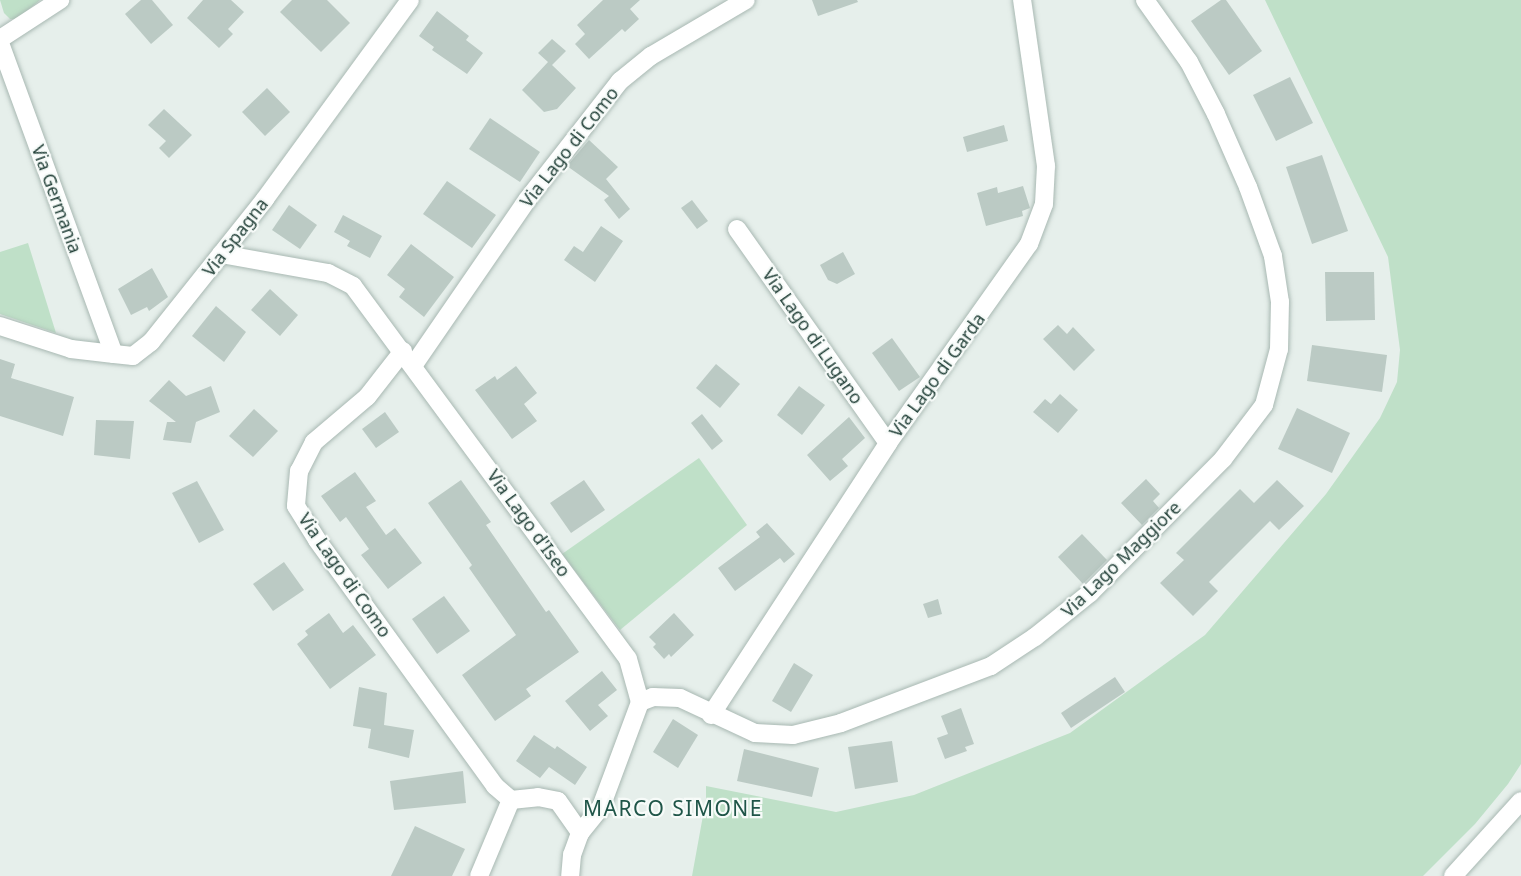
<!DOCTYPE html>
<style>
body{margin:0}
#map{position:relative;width:1521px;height:876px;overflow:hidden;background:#e6efeb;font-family:"Noto Sans",sans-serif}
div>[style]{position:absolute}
.green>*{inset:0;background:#bfe0c8}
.building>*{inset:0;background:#bbcac4}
.roads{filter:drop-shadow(0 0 2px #a8b8b2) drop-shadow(0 0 2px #a8b8b2)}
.minor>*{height:18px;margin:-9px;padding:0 9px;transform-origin:9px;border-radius:9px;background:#fff}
span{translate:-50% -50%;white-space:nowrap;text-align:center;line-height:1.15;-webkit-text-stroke:4.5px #f7fbf9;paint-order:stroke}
.street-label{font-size:18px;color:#24423a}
.quarter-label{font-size:21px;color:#1f5548;letter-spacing:1.5px}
</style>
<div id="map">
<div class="green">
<i style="clip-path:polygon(0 0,40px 0,17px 19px,10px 19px,4px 13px)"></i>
<i style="clip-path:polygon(1265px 0,1521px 0,1521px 764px,1508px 784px,1475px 824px,1423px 876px,692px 876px,706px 799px,706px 786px,836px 812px,914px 795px,1070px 733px,1205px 635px,1326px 494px,1380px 418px,1397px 382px,1400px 350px,1388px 257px)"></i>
<i style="clip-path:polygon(28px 243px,56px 333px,0 314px,0 252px)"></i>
<i style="clip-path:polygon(699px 458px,747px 525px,620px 630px,562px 554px)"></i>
</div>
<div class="building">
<i style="clip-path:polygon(141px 0,152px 0,173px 25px,151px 44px,125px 14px)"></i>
<i style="clip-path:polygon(203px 0,231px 0,244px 12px,228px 29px,233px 34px,219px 48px,187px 18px)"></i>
<i style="clip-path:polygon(292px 0,327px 0,350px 23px,321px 52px,280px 12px)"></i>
<i style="clip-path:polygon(603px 0,640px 0,630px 9px,639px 19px,625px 32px,622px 29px,589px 59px,575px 44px,585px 34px,577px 25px)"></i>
<i style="clip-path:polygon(812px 0,857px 0,858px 2px,818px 16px)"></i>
<i style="clip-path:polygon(1221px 0,1226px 0,1262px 51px,1229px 75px,1191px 21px)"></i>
<i style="clip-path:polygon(437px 11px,469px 36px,466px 40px,483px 53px,467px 74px,432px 50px,434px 47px,419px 36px)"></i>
<i style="clip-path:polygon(552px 39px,566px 51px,552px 65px,576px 88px,557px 109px,544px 112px,522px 90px,548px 62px,538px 53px)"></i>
<i style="clip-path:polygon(1290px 77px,1313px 123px,1276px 141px,1253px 95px)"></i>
<i style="clip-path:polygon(267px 88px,290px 112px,265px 136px,242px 112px)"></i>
<i style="clip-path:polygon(164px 109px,192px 135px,169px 158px,159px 148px,166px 141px,148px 125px)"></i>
<i style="clip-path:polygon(490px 118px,540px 152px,520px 182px,469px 149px)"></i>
<i style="clip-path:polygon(1004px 125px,1008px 141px,967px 152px,963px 137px)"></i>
<i style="clip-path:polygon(589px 140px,618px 167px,606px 179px,630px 209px,619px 219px,604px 200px,609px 196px,567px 166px)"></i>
<i style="clip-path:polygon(1322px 155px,1348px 231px,1312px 244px,1286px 167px)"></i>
<i style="clip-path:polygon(447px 181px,496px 215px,472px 248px,423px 214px)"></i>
<i style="clip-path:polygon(1023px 186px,1030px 208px,1022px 211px,1023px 216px,986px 226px,977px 193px,997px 187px,998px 193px)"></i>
<i style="clip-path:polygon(692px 200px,708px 221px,697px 229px,681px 208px)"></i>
<i style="clip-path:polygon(289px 205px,317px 225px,300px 249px,272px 230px)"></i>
<i style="clip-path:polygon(343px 215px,382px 236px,370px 258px,347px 246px,350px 241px,334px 232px)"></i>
<i style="clip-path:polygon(601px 226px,623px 241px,595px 282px,564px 260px,574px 246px,583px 252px)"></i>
<i style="clip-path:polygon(411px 244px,454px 277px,424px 317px,399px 297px,405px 289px,387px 275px)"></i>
<i style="clip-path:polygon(843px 252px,855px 274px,837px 284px,828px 280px,820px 265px)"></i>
<i style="clip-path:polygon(152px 268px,168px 297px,149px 311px,147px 307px,131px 315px,118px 289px)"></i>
<i style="clip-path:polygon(1325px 272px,1374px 272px,1375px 320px,1326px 321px)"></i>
<i style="clip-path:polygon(270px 289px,298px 315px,280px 336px,251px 310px)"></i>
<i style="clip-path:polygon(216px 306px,246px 332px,224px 362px,192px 336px)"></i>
<i style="clip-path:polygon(1058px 325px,1067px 334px,1073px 327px,1095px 350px,1074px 371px,1043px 339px)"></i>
<i style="clip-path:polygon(892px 338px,920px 377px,899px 391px,872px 353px)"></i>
<i style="clip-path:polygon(1312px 345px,1387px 355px,1382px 392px,1307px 381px)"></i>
<i style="clip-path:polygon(0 359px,15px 364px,11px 378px,74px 397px,63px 436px,0 416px)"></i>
<i style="clip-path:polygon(716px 364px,740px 384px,720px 408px,696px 388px)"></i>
<i style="clip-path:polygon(516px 366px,537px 393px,524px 404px,537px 421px,512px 439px,475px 390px,495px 376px,497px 380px)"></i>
<i style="clip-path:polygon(169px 380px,186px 396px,211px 386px,220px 412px,196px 422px,191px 443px,163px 440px,167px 422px,176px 422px,149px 401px)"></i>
<i style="clip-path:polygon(799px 386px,825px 405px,802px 435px,777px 415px)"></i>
<i style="clip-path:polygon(1060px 394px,1078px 410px,1058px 433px,1033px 412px,1045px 399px,1051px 404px)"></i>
<i style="clip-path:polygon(1297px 408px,1350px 433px,1332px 473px,1278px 449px)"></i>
<i style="clip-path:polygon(254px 409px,278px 431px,253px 457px,229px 436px)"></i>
<i style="clip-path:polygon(385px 412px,399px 432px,376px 448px,362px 429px)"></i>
<i style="clip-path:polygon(702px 414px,723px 441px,712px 450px,691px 423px)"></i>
<i style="clip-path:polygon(849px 417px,865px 438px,842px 459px,848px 466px,830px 481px,807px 455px)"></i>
<i style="clip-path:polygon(96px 420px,134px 421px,130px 459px,94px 455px)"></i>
<i style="clip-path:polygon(355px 472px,376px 501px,366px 507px,386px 535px,395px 528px,422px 563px,388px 589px,361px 555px,369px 549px,346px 517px,340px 522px,321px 496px)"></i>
<i style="clip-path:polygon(1146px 479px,1160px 494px,1153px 501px,1159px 508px,1142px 525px,1121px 503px)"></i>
<i style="clip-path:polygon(461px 480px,491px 522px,486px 525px,546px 612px,549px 610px,579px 652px,526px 689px,531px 696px,495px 721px,462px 675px,516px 635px,469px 568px,472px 565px,428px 503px)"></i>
<i style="clip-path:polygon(584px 480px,605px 510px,571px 533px,550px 503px)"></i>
<i style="clip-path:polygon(1277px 480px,1304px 506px,1279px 530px,1270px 521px,1209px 582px,1218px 591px,1193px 616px,1160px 583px,1184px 560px,1176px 553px,1240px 489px,1254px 503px)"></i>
<i style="clip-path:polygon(197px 481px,224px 530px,199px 543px,172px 493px)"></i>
<i style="clip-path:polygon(767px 523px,795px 554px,784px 563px,780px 558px,735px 591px,718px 568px,760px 537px,756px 532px)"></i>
<i style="clip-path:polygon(1082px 534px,1107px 560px,1083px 584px,1058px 557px)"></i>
<i style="clip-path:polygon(284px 562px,304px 590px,273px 611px,253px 584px)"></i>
<i style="clip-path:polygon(444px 596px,470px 631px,437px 654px,412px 619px)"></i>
<i style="clip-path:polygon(938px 599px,942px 614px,928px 618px,923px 604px)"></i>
<i style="clip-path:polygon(329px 613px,343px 633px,353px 625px,376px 655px,330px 689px,297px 644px,308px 635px,305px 631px)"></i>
<i style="clip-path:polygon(674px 613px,694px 635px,671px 657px,669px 654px,664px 659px,653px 647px,656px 644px,649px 637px)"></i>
<i style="clip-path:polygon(794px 663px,813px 675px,791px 712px,772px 701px)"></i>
<i style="clip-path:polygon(602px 671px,617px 690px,598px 705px,608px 716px,590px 731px,565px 701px)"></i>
<i style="clip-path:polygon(1115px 677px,1125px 692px,1071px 728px,1061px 713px)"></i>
<i style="clip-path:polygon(359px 687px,387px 693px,384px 725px,414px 730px,409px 758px,368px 748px,371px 729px,353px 726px)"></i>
<i style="clip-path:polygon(961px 708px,974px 744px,965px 747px,967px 751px,945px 759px,937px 738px,948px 734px,941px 716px)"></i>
<i style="clip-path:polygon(673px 719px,698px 735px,678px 768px,653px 752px)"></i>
<i style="clip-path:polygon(534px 735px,555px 749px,557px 746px,587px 767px,575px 785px,549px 767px,540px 778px,516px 761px)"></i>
<i style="clip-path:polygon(892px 741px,898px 782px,855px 789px,848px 747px)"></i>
<i style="clip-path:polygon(744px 749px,819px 768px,812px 797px,737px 781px)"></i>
<i style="clip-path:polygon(463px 771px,466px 803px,394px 810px,390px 781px)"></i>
<i style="clip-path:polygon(415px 826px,465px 849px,452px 876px,391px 876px)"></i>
</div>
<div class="roads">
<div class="minor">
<i style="left:0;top:39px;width:72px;rotate:-33deg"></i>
<i style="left:0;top:43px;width:331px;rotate:69.9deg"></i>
<i style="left:737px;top:229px;width:262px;rotate:54.8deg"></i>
<i style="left:221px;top:254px;width:109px;rotate:10.1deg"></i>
<i style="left:328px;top:273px;width:28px;rotate:27deg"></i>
<i style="left:353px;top:286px;width:463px;rotate:53.6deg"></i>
<i style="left:628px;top:659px;width:45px;rotate:74.4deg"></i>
<i style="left:0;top:326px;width:75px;rotate:17.9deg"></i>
<i style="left:71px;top:349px;width:43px;rotate:6.6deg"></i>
<i style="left:114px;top:354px;width:19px;rotate:6deg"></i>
<i style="left:133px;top:356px;width:23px;rotate:-38deg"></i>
<i style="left:151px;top:342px;width:183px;rotate:-51.4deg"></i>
<i style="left:265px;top:199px;width:246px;rotate:-53.9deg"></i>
<i style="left:403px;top:351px;width:58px;rotate:128deg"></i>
<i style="left:367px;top:397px;width:70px;rotate:139.7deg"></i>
<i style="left:314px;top:442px;width:33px;rotate:117deg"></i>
<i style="left:299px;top:471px;width:35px;rotate:95deg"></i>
<i style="left:296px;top:506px;width:40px;rotate:58deg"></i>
<i style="left:317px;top:540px;width:304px;rotate:54.1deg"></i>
<i style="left:495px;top:786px;width:21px;rotate:41deg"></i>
<i style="left:413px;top:366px;width:201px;rotate:-55.5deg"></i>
<i style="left:527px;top:200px;width:151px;rotate:-52deg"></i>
<i style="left:620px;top:81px;width:40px;rotate:-39deg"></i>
<i style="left:651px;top:56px;width:110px;rotate:-30.5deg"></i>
<i style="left:711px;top:715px;width:325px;rotate:-56.9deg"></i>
<i style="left:888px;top:443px;width:244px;rotate:-54.7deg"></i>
<i style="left:1029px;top:244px;width:43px;rotate:-69.4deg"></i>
<i style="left:1044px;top:204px;width:38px;rotate:-87deg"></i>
<i style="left:1046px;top:166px;width:168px;rotate:-98.2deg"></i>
<i style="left:511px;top:800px;width:27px;rotate:-6deg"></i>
<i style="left:538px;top:797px;width:20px;rotate:11deg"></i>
<i style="left:558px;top:801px;width:39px;rotate:55deg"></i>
<i style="left:580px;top:833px;width:23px;rotate:110deg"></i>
<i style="left:572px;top:855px;width:21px;rotate:95deg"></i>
<i style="left:580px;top:833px;width:33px;rotate:-51deg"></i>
<i style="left:601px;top:807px;width:112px;rotate:-69.6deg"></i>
<i style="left:640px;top:702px;width:14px;rotate:-21deg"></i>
<i style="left:653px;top:697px;width:27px;rotate:2deg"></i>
<i style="left:680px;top:698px;width:83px;rotate:25deg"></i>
<i style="left:755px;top:733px;width:38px;rotate:3deg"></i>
<i style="left:793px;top:735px;width:49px;rotate:-14deg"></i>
<i style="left:841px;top:723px;width:160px;rotate:-20.8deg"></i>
<i style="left:991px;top:666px;width:53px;rotate:-33.4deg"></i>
<i style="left:1035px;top:637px;width:70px;rotate:-38.7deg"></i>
<i style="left:1090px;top:593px;width:189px;rotate:-45.2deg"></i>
<i style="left:1223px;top:459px;width:68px;rotate:-52.8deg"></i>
<i style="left:1264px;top:405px;width:58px;rotate:-75deg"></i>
<i style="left:1279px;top:349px;width:47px;rotate:-88.8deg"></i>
<i style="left:1280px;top:302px;width:47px;rotate:-98.7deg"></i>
<i style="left:1273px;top:256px;width:73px;rotate:-109.9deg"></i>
<i style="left:1248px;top:187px;width:80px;rotate:-113.7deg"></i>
<i style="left:1216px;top:114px;width:59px;rotate:-117.4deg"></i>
<i style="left:1189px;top:62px;width:76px;rotate:-125.4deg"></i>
<i style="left:479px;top:876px;width:82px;rotate:-67.2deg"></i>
<i style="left:1453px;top:876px;width:101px;rotate:-47.8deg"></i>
</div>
</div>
<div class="street-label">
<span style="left:569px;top:147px;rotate:-52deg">Via Lago di Como</span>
<span style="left:57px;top:199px;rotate:70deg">Via Germania</span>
<span style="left:235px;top:237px;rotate:-52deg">Via Spagna</span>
<span style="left:813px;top:336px;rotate:55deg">Via Lago di Lugano</span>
<span style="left:937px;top:375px;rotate:-54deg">Via Lago di Garda</span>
<span style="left:529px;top:523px;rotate:54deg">Via Lago d'Iseo</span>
<span style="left:1121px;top:559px;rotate:-44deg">Via Lago Maggiore</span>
<span style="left:345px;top:575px;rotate:55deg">Via Lago di Como</span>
</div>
<div class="quarter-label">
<span style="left:673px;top:808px">MARCO SIMONE</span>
</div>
</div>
